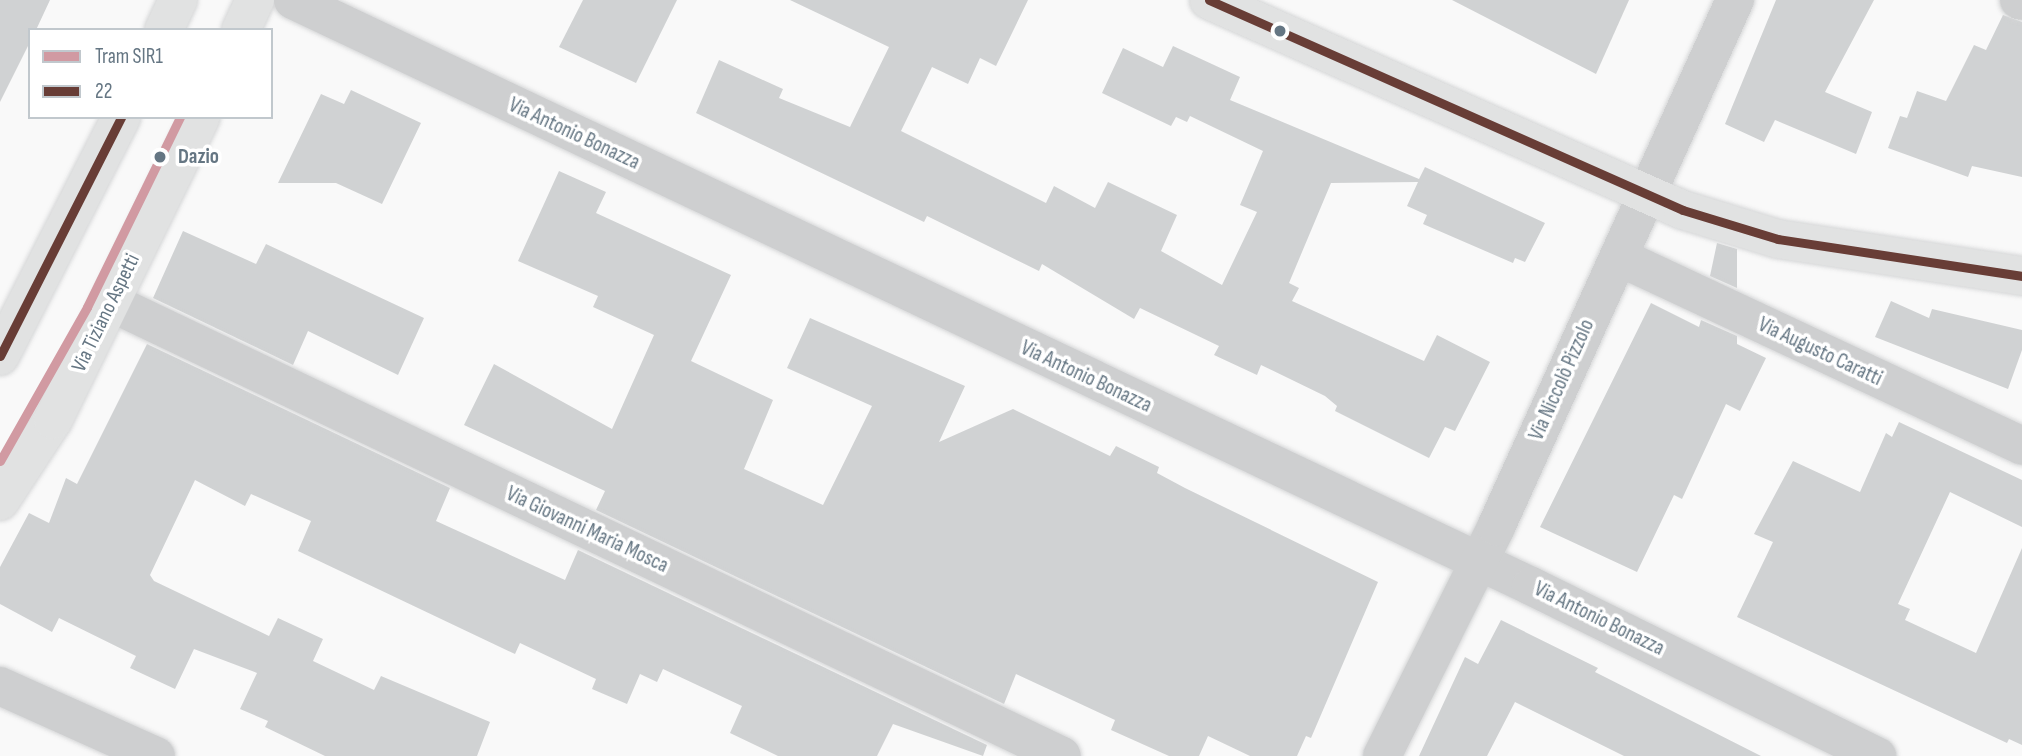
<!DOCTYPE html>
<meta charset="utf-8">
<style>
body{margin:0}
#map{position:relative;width:2022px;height:756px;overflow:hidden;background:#f9f9f9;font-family:"Sofia Sans Condensed",sans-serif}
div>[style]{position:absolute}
.building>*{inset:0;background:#d0d2d3}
.roads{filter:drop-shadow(0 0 2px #d5d6d7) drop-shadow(0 0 2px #d5d6d7)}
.street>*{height:38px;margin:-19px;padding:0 19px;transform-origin:19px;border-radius:19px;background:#cecfd0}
.secondary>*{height:38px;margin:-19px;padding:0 19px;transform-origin:19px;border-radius:19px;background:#e1e2e2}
.bus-1>*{height:9px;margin:-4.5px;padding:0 4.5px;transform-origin:4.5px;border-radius:4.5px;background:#683d36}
.tram-1>*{height:9px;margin:-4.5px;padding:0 4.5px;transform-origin:4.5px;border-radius:4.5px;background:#d19aa2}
.dots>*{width:19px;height:19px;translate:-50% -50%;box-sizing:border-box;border:4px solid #fff;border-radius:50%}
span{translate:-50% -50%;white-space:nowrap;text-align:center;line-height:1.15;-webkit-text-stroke:7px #fff;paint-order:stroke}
.street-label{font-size:21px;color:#657683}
.stop-label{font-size:21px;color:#657683;font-weight:700}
.left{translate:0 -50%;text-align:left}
.legend{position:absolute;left:28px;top:28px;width:245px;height:91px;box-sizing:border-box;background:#fff;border:2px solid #c1c8cd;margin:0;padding:9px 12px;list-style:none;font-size:21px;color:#657683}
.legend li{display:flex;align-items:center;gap:14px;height:35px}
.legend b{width:35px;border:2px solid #c1c8cd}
</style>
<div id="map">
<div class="building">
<i style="clip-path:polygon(0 0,50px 0,36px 30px,30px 30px,30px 42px,0 102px)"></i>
<i style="clip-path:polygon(583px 0,677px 0,636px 83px,559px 47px)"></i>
<i style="clip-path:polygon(790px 0,1028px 0,996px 66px,980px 58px,968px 84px,932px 67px,901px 131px,1046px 203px,1054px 186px,1095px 208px,1108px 182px,1177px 215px,1161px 251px,1222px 285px,1257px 212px,1240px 205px,1263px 151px,1190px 116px,1187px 122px,1176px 117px,1171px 126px,1102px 93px,1123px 48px,1163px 67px,1173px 46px,1240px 77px,1230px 100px,1419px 179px,1425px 167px,1545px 223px,1525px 262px,1515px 258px,1513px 263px,1423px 224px,1427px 215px,1407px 206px,1418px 182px,1331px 183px,1289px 283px,1299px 288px,1292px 301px,1424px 361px,1437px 335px,1490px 362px,1455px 431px,1445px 427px,1429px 458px,1335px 411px,1337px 406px,1325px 396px,1261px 365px,1257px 375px,1214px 355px,1219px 346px,1140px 308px,1134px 319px,1042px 264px,1039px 271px,927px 216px,924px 222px,696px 113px,719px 60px,783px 89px,779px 98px,850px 127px,889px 47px)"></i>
<i style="clip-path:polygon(1452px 0,1629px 0,1596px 74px)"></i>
<i style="clip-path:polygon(1776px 0,1874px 0,1825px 92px,1872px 112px,1856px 154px,1775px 120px,1764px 142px,1725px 124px)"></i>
<i style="clip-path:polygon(2003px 15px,2022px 22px,2022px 177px,1972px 166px,1968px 177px,1888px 148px,1900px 116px,1907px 118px,1917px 91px,1946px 101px,1974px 45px,1986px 50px)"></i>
<i style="clip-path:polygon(351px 90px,421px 123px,382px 204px,336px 183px,278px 183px,321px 94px,344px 104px)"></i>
<i style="clip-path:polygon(559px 171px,606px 192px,596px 213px,731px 275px,691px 361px,773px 400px,744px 469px,823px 505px,872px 406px,787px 368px,810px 318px,965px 386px,939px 442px,1013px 409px,1110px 456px,1116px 446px,1159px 467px,1157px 473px,1185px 488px,1378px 582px,1311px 738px,1306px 736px,1297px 756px,1250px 756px,1208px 736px,1199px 756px,1169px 756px,1111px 730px,1115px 720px,1016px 674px,1004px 704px,596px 510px,605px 491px,464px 425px,494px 364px,612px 429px,654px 335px,593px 307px,598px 296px,518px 261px)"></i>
<i style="clip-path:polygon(183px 231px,256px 264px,266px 244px,424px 318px,398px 375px,308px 331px,293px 365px,153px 298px)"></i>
<i style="clip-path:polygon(1717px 243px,1737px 249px,1737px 288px,1710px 276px)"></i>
<i style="clip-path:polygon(1891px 301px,1929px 318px,1932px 309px,2022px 330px,2022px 350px,2008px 389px,1875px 337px)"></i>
<i style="clip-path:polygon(1651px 303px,1699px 327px,1701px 320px,1737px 336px,1737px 344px,1766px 358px,1740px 411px,1726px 404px,1682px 499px,1674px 495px,1637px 572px,1540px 527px)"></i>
<i style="clip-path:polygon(147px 344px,450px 488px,436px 521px,565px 580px,578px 550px,987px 745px,983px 756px,893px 724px,877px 756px,778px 756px,730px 733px,742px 706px,663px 669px,657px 682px,640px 674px,627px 704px,592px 689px,596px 679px,520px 643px,515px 654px,298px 551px,311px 521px,251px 494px,245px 506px,195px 480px,150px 575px,154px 581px,269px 636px,278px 618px,323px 639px,313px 661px,374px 690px,381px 676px,490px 722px,477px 756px,325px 756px,265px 727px,268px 721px,240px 709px,257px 673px,194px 649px,175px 689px,130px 668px,136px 656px,59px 618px,52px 632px,0 604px,0 567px,29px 513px,49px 523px,66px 478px,77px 484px)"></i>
<i style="clip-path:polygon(1899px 422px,2022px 480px,2022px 527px,1950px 492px,1898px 604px,1910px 609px,1905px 620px,1976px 653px,2022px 548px,2022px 745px,2009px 739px,2007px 743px,1737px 617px,1773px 542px,1754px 534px,1793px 461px,1860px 492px,1886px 433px,1892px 437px)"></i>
<i style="clip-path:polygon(1501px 620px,1598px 668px,1595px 672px,1761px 756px,1624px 756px,1515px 702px,1487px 756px,1419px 756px,1465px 657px,1478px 664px)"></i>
</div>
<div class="roads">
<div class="street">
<i style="left:293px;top:0;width:1370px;rotate:25.33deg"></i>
<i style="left:1531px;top:586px;width:386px;rotate:26.2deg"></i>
<i style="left:2019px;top:0;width:3px;rotate:18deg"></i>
<i style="left:1619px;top:257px;width:445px;rotate:25.1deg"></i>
<i style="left:112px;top:303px;width:1052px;rotate:25.49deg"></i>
<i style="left:0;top:686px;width:171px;rotate:24.2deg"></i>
<i style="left:1382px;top:756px;width:256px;rotate:-63.5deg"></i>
<i style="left:1496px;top:527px;width:579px;rotate:-65.61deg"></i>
</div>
<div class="secondary">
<i style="left:1209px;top:0;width:518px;rotate:23.9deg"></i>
<i style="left:1683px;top:210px;width:99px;rotate:17deg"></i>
<i style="left:1778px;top:239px;width:247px;rotate:8.6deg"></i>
<i style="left:164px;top:30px;width:33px;rotate:-65deg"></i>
<i style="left:241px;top:30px;width:33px;rotate:-65deg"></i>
<i style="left:0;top:356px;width:268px;rotate:-63.1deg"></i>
<i style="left:0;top:501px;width:97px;rotate:-56.8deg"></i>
<i style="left:53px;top:420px;width:337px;rotate:-64deg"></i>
</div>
</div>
<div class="bus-1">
<i style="left:1209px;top:0;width:518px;rotate:23.9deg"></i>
<i style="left:1683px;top:210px;width:99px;rotate:17deg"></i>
<i style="left:1778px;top:239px;width:247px;rotate:8.6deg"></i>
<i style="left:0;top:356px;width:268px;rotate:-63.1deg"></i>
</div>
<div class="tram-1">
<i style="left:0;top:461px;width:177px;rotate:-60.5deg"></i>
<i style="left:87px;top:307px;width:212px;rotate:-63.9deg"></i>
</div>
<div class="dots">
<i style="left:1280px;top:31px;background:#657683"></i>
<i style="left:160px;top:157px;background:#657683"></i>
</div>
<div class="street-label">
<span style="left:574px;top:134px;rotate:25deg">Via Antonio Bonazza</span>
<span style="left:106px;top:313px;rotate:-64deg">Via Tiziano Aspetti</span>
<span style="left:1820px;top:352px;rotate:25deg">Via Augusto Caratti</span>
<span style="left:1086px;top:377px;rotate:25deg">Via Antonio Bonazza</span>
<span style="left:1562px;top:380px;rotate:-66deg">Via Niccolò Pizzolo</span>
<span style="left:587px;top:530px;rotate:25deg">Via Giovanni Maria Mosca</span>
<span style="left:1599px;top:619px;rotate:26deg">Via Antonio Bonazza</span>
</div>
<div class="stop-label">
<span class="left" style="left:178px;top:157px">Dazio</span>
</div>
<ul class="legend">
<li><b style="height:9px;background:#d19aa2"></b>Tram SIR1</li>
<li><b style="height:9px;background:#683d36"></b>22</li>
</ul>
</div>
